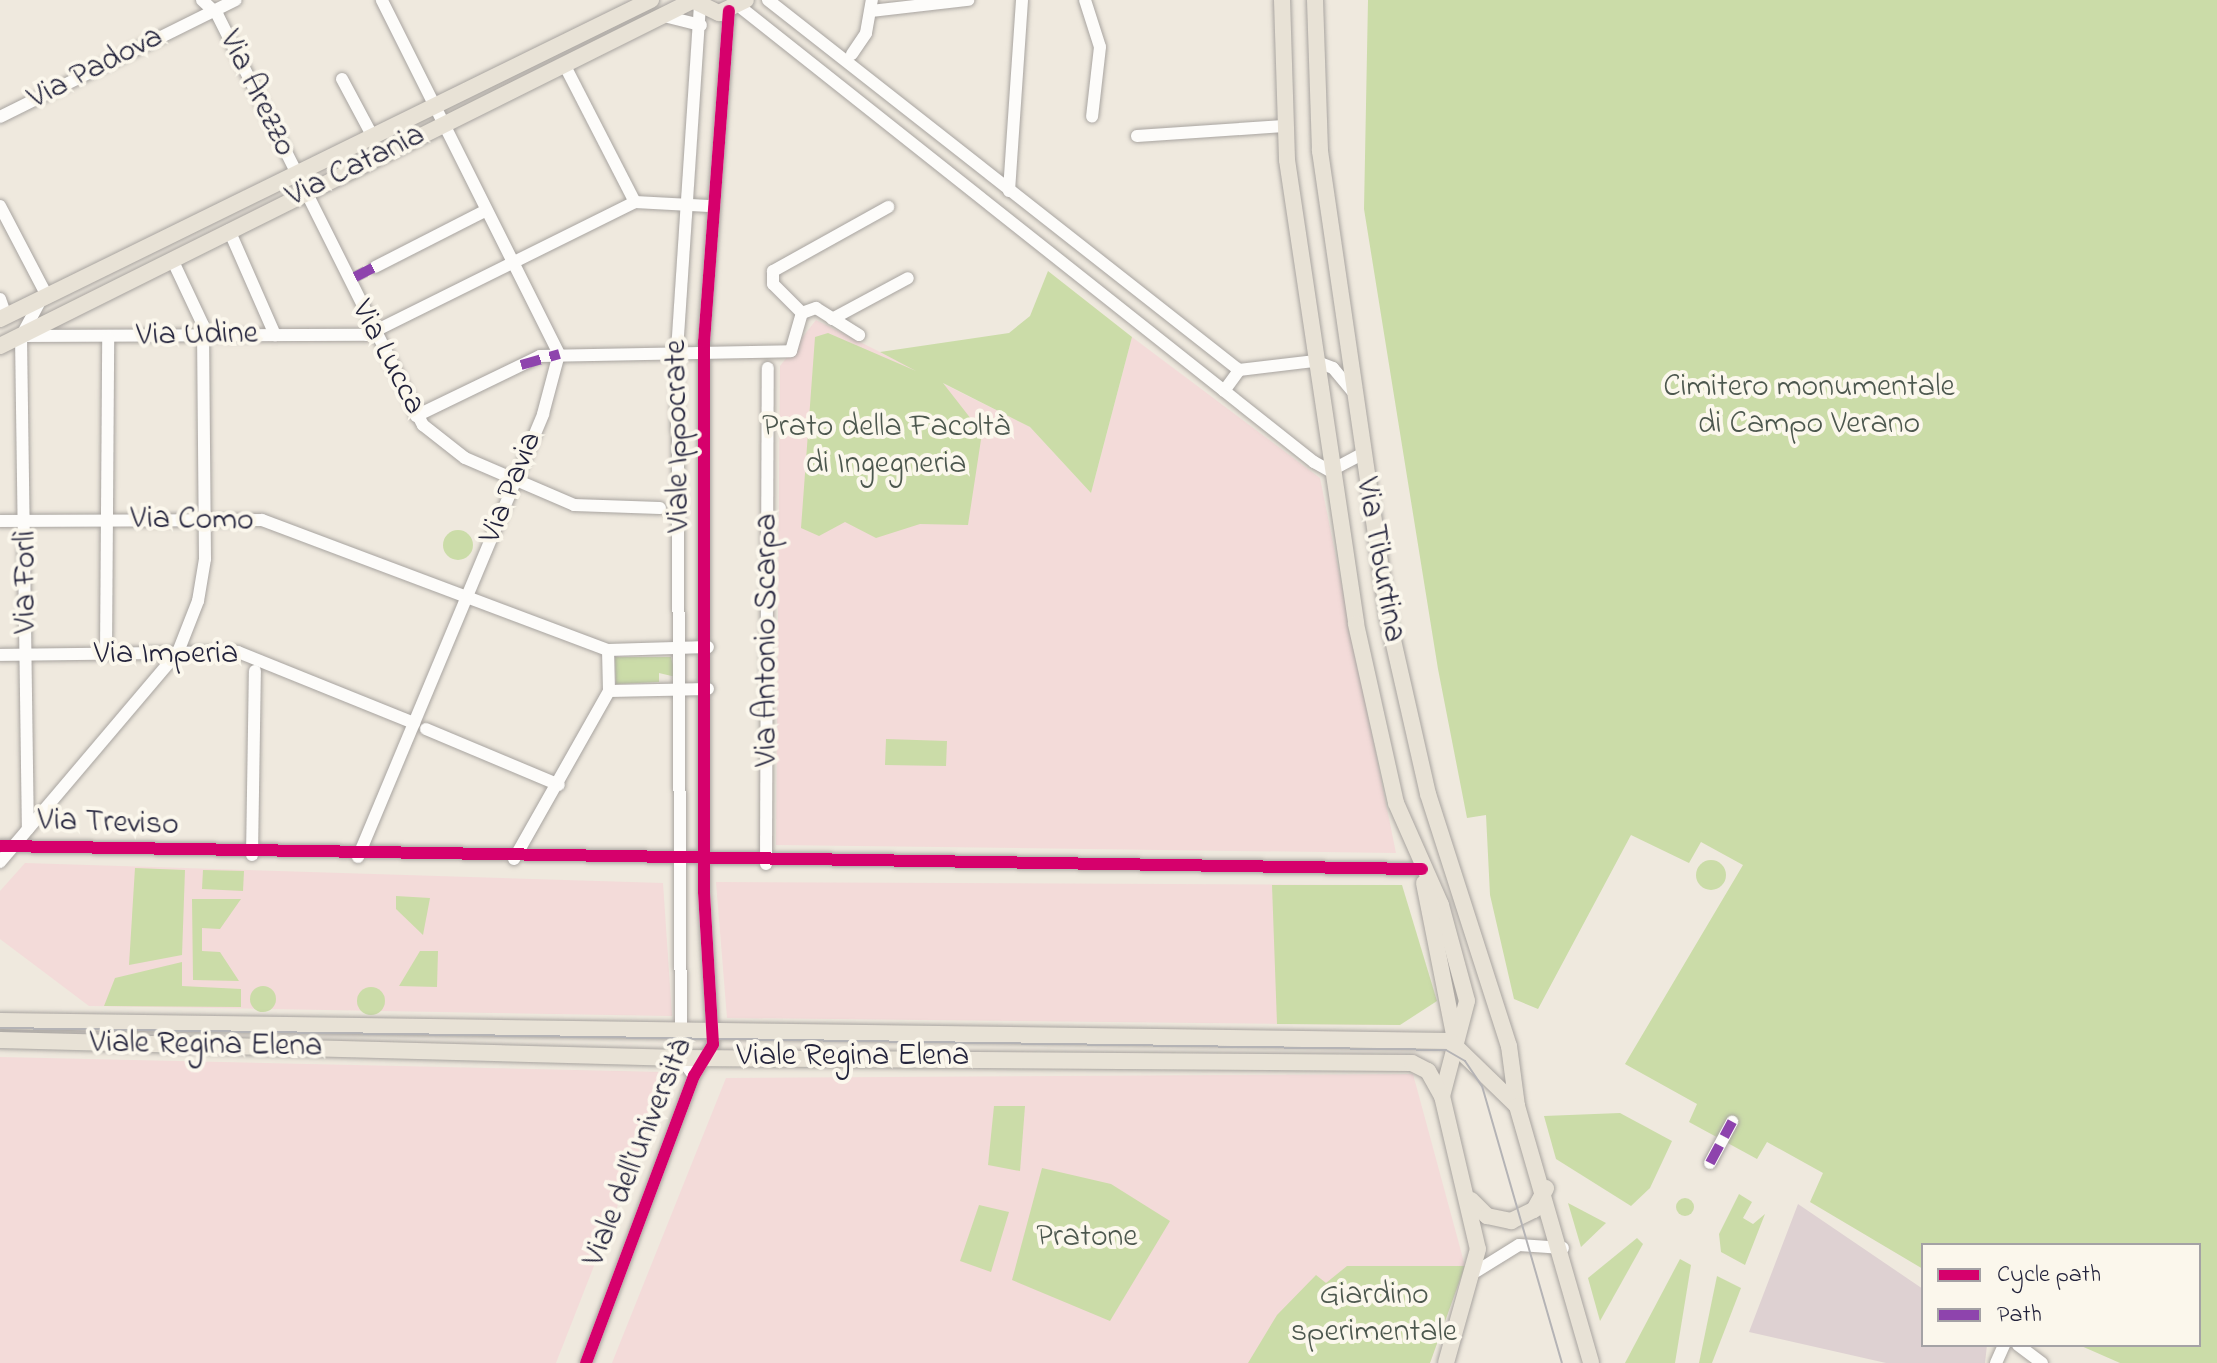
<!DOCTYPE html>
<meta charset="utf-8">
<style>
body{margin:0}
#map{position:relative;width:2217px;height:1363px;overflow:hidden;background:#efe9de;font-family:"Indie Flower",sans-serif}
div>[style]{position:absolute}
.built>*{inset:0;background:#f3dbd9}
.industrial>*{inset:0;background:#ded1d2}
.green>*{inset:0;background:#cbdca8}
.round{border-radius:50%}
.minor-tunnel>*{height:12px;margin-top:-6px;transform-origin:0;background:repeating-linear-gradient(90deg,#c6c1bd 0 12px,transparent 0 18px)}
.roads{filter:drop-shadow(0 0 2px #a8a4a0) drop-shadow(0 0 2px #a8a4a0)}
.minor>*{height:12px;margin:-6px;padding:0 6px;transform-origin:6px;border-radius:6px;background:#fdfcfa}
.major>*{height:16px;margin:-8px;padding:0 8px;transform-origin:8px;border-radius:8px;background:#e8e2d6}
.tram>*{height:2px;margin:-1px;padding:0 1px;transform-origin:1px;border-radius:1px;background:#b4b3b5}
.quiet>*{height:10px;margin-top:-5px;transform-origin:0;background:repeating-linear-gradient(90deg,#8e44ad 0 20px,transparent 0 30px)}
.cycleway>*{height:12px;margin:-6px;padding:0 6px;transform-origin:6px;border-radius:6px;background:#d6006c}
span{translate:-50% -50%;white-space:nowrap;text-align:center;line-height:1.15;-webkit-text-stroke:8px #fbf7ec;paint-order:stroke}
.street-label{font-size:32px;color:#22223b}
.park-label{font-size:32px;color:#4c574e}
.legend{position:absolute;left:1921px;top:1243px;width:280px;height:104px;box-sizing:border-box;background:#fbf7ec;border:2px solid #a4a2a5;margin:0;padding:10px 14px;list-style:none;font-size:24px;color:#22223b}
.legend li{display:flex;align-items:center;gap:16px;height:40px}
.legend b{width:40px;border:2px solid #a4a2a5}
</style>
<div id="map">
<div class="built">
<i style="clip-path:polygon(816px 320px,1030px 427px,1091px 493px,1132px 337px,1320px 478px,1396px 853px,776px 845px,780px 366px)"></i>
<i style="clip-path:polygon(25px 863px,663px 883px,672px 1016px,89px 1006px,0 939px,0 891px)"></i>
<i style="clip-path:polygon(716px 882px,1402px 885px,1400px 1025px,727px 1018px)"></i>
<i style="clip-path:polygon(0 1057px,663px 1072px,667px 1079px,556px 1363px,0 1363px)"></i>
<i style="clip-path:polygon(1413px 1074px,1465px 1266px,1430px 1363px,612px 1363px,726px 1078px)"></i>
</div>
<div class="industrial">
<i style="clip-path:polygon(1798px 1204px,1923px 1289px,1923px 1345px,1987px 1345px,1985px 1363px,1886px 1363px,1749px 1332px)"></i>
</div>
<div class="green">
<i style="clip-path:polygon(1368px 0,2217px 0,2217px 1363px,2120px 1363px,2079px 1345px,2199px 1345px,2199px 1245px,1923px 1245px,1923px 1269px,1810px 1202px,1823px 1173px,1767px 1142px,1757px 1159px,1689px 1122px,1697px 1104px,1625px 1064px,1743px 865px,1701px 842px,1689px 863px,1631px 835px,1538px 1009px,1514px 999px,1490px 895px,1486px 815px,1467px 818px,1438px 669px,1364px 209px)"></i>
<i style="clip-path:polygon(1048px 271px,1132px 337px,1091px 493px,1030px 427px,943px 383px,982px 433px,968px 525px,920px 524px,876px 538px,845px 522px,819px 536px,801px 528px,815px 337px,828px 333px,916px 371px,880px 352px,1009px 333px,1030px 316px)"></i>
<i class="round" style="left:443px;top:530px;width:30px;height:30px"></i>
<i style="clip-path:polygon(615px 657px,671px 657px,676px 677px,659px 673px,659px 682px,616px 684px)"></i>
<i style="clip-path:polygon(886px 739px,947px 741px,946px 766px,885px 765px)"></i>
<i class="round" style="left:1696px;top:860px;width:30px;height:30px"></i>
<i style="clip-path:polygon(135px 868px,185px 870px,182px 955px,129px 965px)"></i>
<i style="clip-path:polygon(203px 870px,244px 871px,243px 891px,202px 889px)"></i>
<i style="clip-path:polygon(1272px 885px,1402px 885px,1437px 1001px,1400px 1025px,1277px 1024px)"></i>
<i style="clip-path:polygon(396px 896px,430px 898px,423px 935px,396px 909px)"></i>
<i style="clip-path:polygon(192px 899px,241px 899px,220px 929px,202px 928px,202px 951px,220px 952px,239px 981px,193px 980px)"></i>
<i style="clip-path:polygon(420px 951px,438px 951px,437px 987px,399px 986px)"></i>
<i style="clip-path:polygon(182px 962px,182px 986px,241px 989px,241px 1007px,104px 1006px,115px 978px)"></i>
<i class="round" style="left:250px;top:986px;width:26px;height:26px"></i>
<i class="round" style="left:357px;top:987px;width:28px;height:28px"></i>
<i style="clip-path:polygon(994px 1106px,1025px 1106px,1020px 1171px,988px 1165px)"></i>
<i style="clip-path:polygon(1620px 1113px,1672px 1141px,1650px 1188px,1631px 1206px,1556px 1159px,1544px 1116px)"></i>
<i style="clip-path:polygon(1042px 1168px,1111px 1184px,1170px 1221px,1110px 1321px,1012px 1280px)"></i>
<i style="clip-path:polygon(1739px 1194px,1752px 1202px,1743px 1218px,1753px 1224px,1765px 1214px,1745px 1265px,1721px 1252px,1719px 1234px)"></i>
<i class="round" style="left:1676px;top:1198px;width:18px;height:18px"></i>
<i style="clip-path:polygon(1568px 1203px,1606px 1223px,1581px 1247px)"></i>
<i style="clip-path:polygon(979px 1205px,1009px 1212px,991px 1272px,960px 1261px)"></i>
<i style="clip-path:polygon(1637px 1238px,1643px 1244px,1600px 1321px,1588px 1278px)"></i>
<i style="clip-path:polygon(1680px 1259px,1691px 1265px,1675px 1363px,1625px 1363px)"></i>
<i style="clip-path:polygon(1347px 1266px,1465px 1266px,1430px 1363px,1248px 1363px,1277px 1315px,1316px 1275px,1326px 1283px)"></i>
<i style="clip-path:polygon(1717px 1276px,1741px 1288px,1712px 1363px,1699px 1363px)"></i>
</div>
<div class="minor-tunnel">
<i style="left:355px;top:277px;width:22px;rotate:-27deg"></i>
</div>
<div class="roads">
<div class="minor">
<i style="left:202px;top:0;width:21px;rotate:43deg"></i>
<i style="left:217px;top:14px;width:460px;rotate:63.4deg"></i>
<i style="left:423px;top:425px;width:53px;rotate:38.2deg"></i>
<i style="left:465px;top:458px;width:119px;rotate:23.3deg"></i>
<i style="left:574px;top:505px;width:86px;rotate:2deg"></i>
<i style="left:768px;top:0;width:599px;rotate:38.15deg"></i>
<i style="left:1085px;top:0;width:49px;rotate:72.3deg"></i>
<i style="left:1100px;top:47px;width:70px;rotate:96.5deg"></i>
<i style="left:739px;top:6px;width:734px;rotate:38.42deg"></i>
<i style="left:1314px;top:462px;width:18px;rotate:29deg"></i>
<i style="left:1330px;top:471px;width:36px;rotate:-28deg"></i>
<i style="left:871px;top:11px;width:98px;rotate:-6.5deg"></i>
<i style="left:664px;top:16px;width:38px;rotate:14deg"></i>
<i style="left:852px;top:54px;width:25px;rotate:-56deg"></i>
<i style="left:866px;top:33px;width:34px;rotate:-80deg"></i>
<i style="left:564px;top:64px;width:155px;rotate:62.8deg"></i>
<i style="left:342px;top:79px;width:66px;rotate:61.9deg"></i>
<i style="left:0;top:117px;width:263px;rotate:-26.4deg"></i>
<i style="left:1137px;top:136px;width:147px;rotate:-3.9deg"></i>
<i style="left:1009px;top:191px;width:191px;rotate:-86.1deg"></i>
<i style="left:0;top:206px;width:97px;rotate:62.4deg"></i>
<i style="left:45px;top:292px;width:47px;rotate:118.2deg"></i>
<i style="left:229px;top:230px;width:115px;rotate:66.3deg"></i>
<i style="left:375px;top:267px;width:123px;rotate:-27deg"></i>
<i style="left:0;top:299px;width:18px;rotate:71deg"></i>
<i style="left:802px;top:313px;width:15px;rotate:-20deg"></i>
<i style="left:816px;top:308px;width:51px;rotate:32.1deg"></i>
<i style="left:832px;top:319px;width:86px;rotate:-28.3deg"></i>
<i style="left:21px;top:336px;width:346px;rotate:-0.2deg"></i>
<i style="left:367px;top:335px;width:299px;rotate:-26.4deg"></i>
<i style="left:635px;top:202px;width:74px;rotate:3.1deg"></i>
<i style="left:21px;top:336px;width:493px;rotate:89.2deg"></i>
<i style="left:1224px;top:391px;width:26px;rotate:-54deg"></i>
<i style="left:1239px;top:370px;width:77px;rotate:-6.8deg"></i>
<i style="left:1315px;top:361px;width:19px;rotate:21deg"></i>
<i style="left:1333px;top:368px;width:33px;rotate:50deg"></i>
<i style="left:416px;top:416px;width:138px;rotate:-25.8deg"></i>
<i style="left:540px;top:356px;width:251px;rotate:-1.1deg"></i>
<i style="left:791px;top:351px;width:40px;rotate:-74deg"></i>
<i style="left:802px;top:313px;width:41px;rotate:-135deg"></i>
<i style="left:773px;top:284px;width:13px;rotate:-90deg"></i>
<i style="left:773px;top:271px;width:132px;rotate:-29.1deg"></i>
<i style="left:0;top:521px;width:262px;rotate:-0.2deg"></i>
<i style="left:262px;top:520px;width:370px;rotate:20.6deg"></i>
<i style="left:608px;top:650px;width:100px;rotate:-1.7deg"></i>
<i style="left:106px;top:654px;width:317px;rotate:-89.6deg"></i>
<i style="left:0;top:655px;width:238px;rotate:-0.7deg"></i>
<i style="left:238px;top:652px;width:190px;rotate:22deg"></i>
<i style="left:609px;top:691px;width:99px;rotate:-1.2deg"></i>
<i style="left:426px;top:729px;width:144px;rotate:22.8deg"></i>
<i style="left:0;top:846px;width:1422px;rotate:0.93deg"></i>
<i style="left:252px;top:855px;width:184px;rotate:-89.1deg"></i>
<i style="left:358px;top:857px;width:480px;rotate:-67.3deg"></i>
<i style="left:543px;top:414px;width:62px;rotate:-75.1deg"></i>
<i style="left:559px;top:354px;width:396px;rotate:-116.6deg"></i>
<i style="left:514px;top:859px;width:193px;rotate:-60.5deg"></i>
<i style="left:609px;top:691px;width:41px;rotate:-91.4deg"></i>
<i style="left:0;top:862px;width:275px;rotate:-49.7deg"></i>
<i style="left:178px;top:652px;width:55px;rotate:-68.6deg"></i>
<i style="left:198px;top:601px;width:43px;rotate:-80.5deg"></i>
<i style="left:205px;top:559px;width:234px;rotate:-90.5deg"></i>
<i style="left:203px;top:325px;width:73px;rotate:-115.2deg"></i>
<i style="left:766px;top:864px;width:496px;rotate:-89.8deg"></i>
<i style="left:694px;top:1076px;width:22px;rotate:-126deg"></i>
<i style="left:681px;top:1058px;width:707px;rotate:-90.32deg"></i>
<i style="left:677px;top:351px;width:345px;rotate:-86.2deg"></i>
<i style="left:1710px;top:1163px;width:47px;rotate:-61.8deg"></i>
<i style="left:1477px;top:1271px;width:49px;rotate:-31.8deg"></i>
<i style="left:1519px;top:1245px;width:44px;rotate:3.9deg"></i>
<i style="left:2018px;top:1345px;width:30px;rotate:37deg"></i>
<i style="left:586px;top:1363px;width:307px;rotate:-69.4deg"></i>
<i style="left:694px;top:1076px;width:37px;rotate:-59deg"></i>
<i style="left:713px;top:1044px;width:153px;rotate:-93.4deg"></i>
<i style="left:704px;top:891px;width:549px;rotate:-90deg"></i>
<i style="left:704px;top:342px;width:332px;rotate:-85.7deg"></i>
<i style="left:1996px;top:1363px;width:20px;rotate:-66deg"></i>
</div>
<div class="major">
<i style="left:692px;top:0;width:30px;rotate:26deg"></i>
<i style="left:719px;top:13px;width:30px;rotate:-26deg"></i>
<i style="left:1282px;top:0;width:160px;rotate:88.2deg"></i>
<i style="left:1287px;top:160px;width:469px;rotate:81.5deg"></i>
<i style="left:1356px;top:624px;width:183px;rotate:77.4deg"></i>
<i style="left:1396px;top:803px;width:111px;rotate:66.2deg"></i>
<i style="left:1441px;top:905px;width:99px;rotate:74.8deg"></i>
<i style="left:1467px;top:1001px;width:98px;rotate:104.7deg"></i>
<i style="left:1315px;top:0;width:151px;rotate:88.1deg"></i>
<i style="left:1320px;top:151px;width:472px;rotate:81.7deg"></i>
<i style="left:1388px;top:618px;width:180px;rotate:77.2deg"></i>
<i style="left:1428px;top:794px;width:265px;rotate:72.2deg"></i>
<i style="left:1509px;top:1046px;width:61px;rotate:82.4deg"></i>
<i style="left:0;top:319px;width:725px;rotate:-26.11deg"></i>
<i style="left:0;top:346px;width:773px;rotate:-26.5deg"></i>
<i style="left:1424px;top:883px;width:160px;rotate:78.8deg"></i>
<i style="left:0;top:1021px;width:1450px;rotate:0.79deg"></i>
<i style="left:1450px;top:1041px;width:93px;rotate:44.1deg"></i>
<i style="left:1517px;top:1106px;width:267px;rotate:73.9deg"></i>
<i style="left:0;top:1040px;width:681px;rotate:1.51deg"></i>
<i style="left:681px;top:1058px;width:731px;rotate:0.39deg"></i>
<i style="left:1412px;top:1063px;width:18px;rotate:27deg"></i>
<i style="left:1428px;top:1071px;width:29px;rotate:61deg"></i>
<i style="left:1442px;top:1096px;width:157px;rotate:76.8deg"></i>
<i style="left:1478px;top:1249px;width:118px;rotate:105.7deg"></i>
<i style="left:1471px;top:1200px;width:23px;rotate:45deg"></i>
<i style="left:1487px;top:1216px;width:25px;rotate:12deg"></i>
<i style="left:1511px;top:1221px;width:25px;rotate:-26deg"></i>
<i style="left:1534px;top:1210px;width:25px;rotate:-61deg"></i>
</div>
</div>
<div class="tram">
<i style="left:0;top:1028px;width:1446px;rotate:0.87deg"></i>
<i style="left:1446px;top:1050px;width:22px;rotate:30deg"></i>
<i style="left:1465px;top:1061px;width:30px;rotate:56deg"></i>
<i style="left:1482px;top:1086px;width:288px;rotate:73.9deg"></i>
</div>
<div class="quiet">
<i style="left:355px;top:277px;width:22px;rotate:-27deg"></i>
<i style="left:521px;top:365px;width:40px;rotate:-16deg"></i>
<i style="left:1710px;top:1163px;width:47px;rotate:-61.8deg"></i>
</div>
<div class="cycleway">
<i style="left:0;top:846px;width:1422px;rotate:0.93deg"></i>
<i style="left:586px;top:1363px;width:307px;rotate:-69.4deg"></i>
<i style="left:694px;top:1076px;width:37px;rotate:-59deg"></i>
<i style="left:713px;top:1044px;width:153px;rotate:-93.4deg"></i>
<i style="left:704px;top:891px;width:549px;rotate:-90deg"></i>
<i style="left:704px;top:342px;width:332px;rotate:-85.7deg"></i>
</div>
<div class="street-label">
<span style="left:96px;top:69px;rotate:-27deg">Via Padova</span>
<span style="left:256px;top:94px;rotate:64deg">Via Arezzo</span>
<span style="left:356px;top:167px;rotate:-26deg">Via Catania</span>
<span style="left:197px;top:336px;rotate:-1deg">Via Udine</span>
<span style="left:387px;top:358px;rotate:62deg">Via Lucca</span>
<span style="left:679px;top:436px;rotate:-91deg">Viale Ippocrate</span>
<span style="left:512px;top:488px;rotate:-68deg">Via Pavia</span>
<span style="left:192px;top:521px;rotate:1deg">Via Como</span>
<span style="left:1379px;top:560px;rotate:80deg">Via Tiburtina</span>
<span style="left:27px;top:582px;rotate:-90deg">Via Forlì</span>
<span style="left:768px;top:640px;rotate:-90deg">Via Antonio Scarpa</span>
<span style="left:166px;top:655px">Via Imperia</span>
<span style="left:108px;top:824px;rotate:2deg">Via Treviso</span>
<span style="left:206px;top:1046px;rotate:1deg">Viale Regina Elena</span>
<span style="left:853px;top:1057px">Viale Regina Elena</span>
<span style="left:639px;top:1153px;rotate:-68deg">Viale dell'Università</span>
</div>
<div class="park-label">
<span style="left:1809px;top:407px">Cimitero monumentale<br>di Campo Verano</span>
<span style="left:886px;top:447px">Prato della Facoltà<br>di Ingegneria</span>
<span style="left:1087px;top:1238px">Pratone</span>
<span style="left:1374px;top:1315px">Giardino<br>sperimentale</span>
</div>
<ul class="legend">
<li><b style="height:10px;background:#d6006c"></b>Cycle path</li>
<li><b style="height:10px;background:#8e44ad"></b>Path</li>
</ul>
</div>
